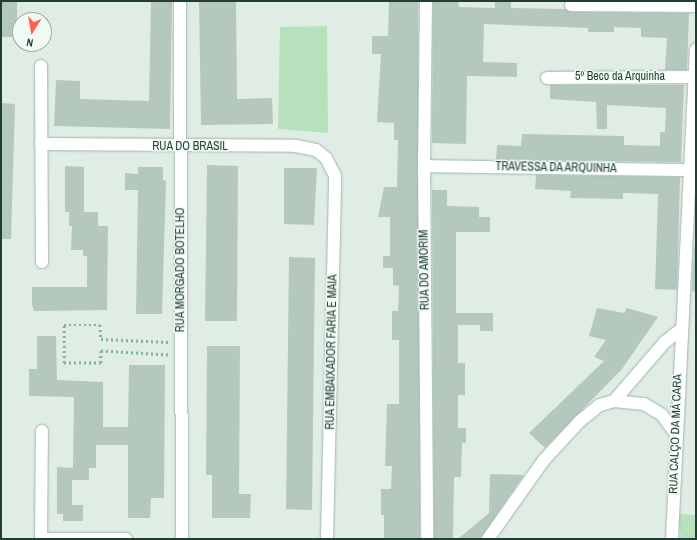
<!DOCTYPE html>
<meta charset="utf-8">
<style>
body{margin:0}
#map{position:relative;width:697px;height:540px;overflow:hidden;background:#e0ede5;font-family:"Archivo Narrow",sans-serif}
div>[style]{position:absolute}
.green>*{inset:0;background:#b6e1bc}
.building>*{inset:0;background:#b5c8be}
.path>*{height:2.5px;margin-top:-1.25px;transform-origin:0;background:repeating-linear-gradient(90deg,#7db49c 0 2px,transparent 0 5px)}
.roads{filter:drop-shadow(0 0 1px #a2b5ac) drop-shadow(0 0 1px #a2b5ac)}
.minor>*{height:12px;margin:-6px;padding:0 6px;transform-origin:6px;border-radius:6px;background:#fff}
span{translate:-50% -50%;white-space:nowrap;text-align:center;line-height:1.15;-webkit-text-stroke:3px #f1f9f4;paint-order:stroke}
.street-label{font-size:12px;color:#1f3f32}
.frame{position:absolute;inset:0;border:2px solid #1f3f32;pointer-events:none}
.north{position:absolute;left:12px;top:12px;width:40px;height:40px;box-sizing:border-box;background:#f1f9f4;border:1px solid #9dafa6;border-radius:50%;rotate:191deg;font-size:11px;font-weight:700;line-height:16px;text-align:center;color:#1f3f32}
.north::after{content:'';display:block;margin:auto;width:14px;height:18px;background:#ff614c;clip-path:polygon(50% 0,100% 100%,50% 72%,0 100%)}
</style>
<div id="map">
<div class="green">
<i style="clip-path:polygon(327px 26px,328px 133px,278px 129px,280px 27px)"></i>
<i style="clip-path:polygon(678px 514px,696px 515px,696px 539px,681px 539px)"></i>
</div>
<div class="building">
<i style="clip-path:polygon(1px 1px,17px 1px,17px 37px,1px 37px)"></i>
<i style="clip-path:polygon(151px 1px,172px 1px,170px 129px,54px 126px,56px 80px,80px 81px,80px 99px,149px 101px)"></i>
<i style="clip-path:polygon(199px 1px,236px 1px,237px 99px,272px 98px,273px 124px,201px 125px)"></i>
<i style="clip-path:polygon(389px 1px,418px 1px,420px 539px,384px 539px,384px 515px,381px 515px,381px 489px,391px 489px,392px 466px,385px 466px,387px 404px,399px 404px,399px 340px,392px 340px,392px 311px,398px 311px,399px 286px,393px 285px,393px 268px,383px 268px,383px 256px,390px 256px,390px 217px,378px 217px,384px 187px,397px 187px,398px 140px,394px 140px,394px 123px,377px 122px,381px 54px,372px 54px,372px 36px,388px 36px)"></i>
<i style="clip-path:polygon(433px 1px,458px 1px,459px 7px,495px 8px,495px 1px,511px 1px,511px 8px,565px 9px,571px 12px,689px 13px,687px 70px,665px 70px,667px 38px,641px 37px,641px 28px,614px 27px,614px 32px,588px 32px,588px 28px,484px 24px,483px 62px,517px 63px,517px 77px,467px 76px,466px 144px,432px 143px)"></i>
<i style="clip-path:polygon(550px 85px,684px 85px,681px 162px,496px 160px,497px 145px,521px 146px,522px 134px,624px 136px,624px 145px,660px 146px,660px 132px,665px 132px,666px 108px,607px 105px,607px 129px,597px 129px,596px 102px,550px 99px)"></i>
<i style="clip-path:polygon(1px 103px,15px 104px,11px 239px,1px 239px)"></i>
<i style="clip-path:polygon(207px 165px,238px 166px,237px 321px,205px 321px)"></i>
<i style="clip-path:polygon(65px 166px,84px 167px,84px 212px,98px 212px,98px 226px,108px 226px,107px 310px,34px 311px,32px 305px,32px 287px,87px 287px,87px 256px,83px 256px,83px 250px,71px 250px,72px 226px,69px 226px,69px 212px,65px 212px)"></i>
<i style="clip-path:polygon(138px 167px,163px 167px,163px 180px,166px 181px,162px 314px,136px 314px,138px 190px,125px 190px,125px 173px,138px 174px)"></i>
<i style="clip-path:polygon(284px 168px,317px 168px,314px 225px,284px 224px)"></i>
<i style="clip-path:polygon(536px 175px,680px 177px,677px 290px,655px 289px,658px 194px,623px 193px,623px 199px,570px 198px,571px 191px,535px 189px)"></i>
<i style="clip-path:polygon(432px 190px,447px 190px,447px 206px,479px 207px,479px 217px,490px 217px,490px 232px,456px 232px,456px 313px,493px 313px,493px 331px,480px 331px,480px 325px,458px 325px,458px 363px,465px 363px,465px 395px,458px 395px,458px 428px,466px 428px,466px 443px,462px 443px,461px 477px,454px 477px,453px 539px,434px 539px)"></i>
<i style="clip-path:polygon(694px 247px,696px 248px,696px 292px,692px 291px)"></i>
<i style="clip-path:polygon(289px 257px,315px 258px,312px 510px,286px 509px)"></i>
<i style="clip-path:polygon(597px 308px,624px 313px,627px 308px,658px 317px,622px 369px,545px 448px,529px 433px,604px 361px,594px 357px,606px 340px,589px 336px)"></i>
<i style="clip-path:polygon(37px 336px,56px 336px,57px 380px,103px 382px,103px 427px,128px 427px,129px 365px,165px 365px,164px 498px,151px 498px,150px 518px,128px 518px,128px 445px,96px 445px,96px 468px,89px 468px,89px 480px,72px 480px,72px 505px,83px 505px,83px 521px,63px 521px,63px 514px,57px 514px,57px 467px,73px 468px,74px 397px,29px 396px,29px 369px,37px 369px)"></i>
<i style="clip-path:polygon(207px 346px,240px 346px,239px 494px,251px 494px,250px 518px,212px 518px,212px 475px,206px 475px)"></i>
<i style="clip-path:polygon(490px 474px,524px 475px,480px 539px,458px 539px,489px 513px)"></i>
</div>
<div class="path">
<i style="left:168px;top:355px;width:67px;rotate:-176.6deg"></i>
<i style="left:101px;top:351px;width:12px;rotate:90deg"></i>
<i style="left:101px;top:363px;width:37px;rotate:180deg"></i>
<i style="left:64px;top:363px;width:38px;rotate:-90deg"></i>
<i style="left:64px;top:325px;width:36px"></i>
<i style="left:100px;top:325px;width:14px;rotate:86deg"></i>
<i style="left:101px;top:339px;width:68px;rotate:2.5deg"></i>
</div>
<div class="roads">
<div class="minor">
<i style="left:180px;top:1px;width:538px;rotate:89.79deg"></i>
<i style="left:426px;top:1px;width:165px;rotate:90.7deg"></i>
<i style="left:424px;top:166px;width:373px;rotate:89.5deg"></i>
<i style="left:571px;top:5px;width:125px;rotate:0.5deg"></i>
<i style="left:41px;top:66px;width:196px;rotate:89.7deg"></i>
<i style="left:547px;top:78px;width:147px;rotate:-0.4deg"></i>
<i style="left:41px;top:144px;width:255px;rotate:0.4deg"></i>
<i style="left:296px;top:146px;width:20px;rotate:11deg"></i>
<i style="left:316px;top:150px;width:13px;rotate:39deg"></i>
<i style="left:326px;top:158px;width:20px;rotate:63deg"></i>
<i style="left:335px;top:176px;width:10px;rotate:90deg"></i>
<i style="left:335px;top:186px;width:353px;rotate:91.3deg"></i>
<i style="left:424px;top:166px;width:264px;rotate:0.9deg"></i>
<i style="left:614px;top:401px;width:78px;rotate:-49.2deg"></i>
<i style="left:665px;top:342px;width:19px;rotate:-39deg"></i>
<i style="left:41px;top:538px;width:107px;rotate:-89.5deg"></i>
<i style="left:41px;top:539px;width:85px"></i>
<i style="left:488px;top:539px;width:97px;rotate:-54.7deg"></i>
<i style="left:544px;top:460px;width:53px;rotate:-47.3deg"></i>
<i style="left:580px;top:421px;width:26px;rotate:-39deg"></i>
<i style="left:600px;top:405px;width:15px;rotate:-16deg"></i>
<i style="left:614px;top:401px;width:30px;rotate:6deg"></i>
<i style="left:644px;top:404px;width:21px;rotate:31deg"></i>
<i style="left:662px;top:415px;width:22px;rotate:54deg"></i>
<i style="left:672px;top:539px;width:490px;rotate:-87.2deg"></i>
</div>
</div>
<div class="street-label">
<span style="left:620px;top:77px">5º Beco da Arquinha</span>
<span style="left:190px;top:147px">RUA DO BRASIL</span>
<span style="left:556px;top:168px;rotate:1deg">TRAVESSA DA ARQUINHA</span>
<span style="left:181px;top:270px;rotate:-90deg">RUA MORGADO BOTELHO</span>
<span style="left:425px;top:270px;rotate:-91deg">RUA DO AMORIM</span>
<span style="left:332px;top:352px;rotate:-89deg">RUA EMBAIXADOR FARIA E MAIA</span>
<span style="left:676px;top:434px;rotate:-88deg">RUA CALÇO DA MÁ CARA</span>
</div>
<div class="frame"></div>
<div class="north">N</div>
</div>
